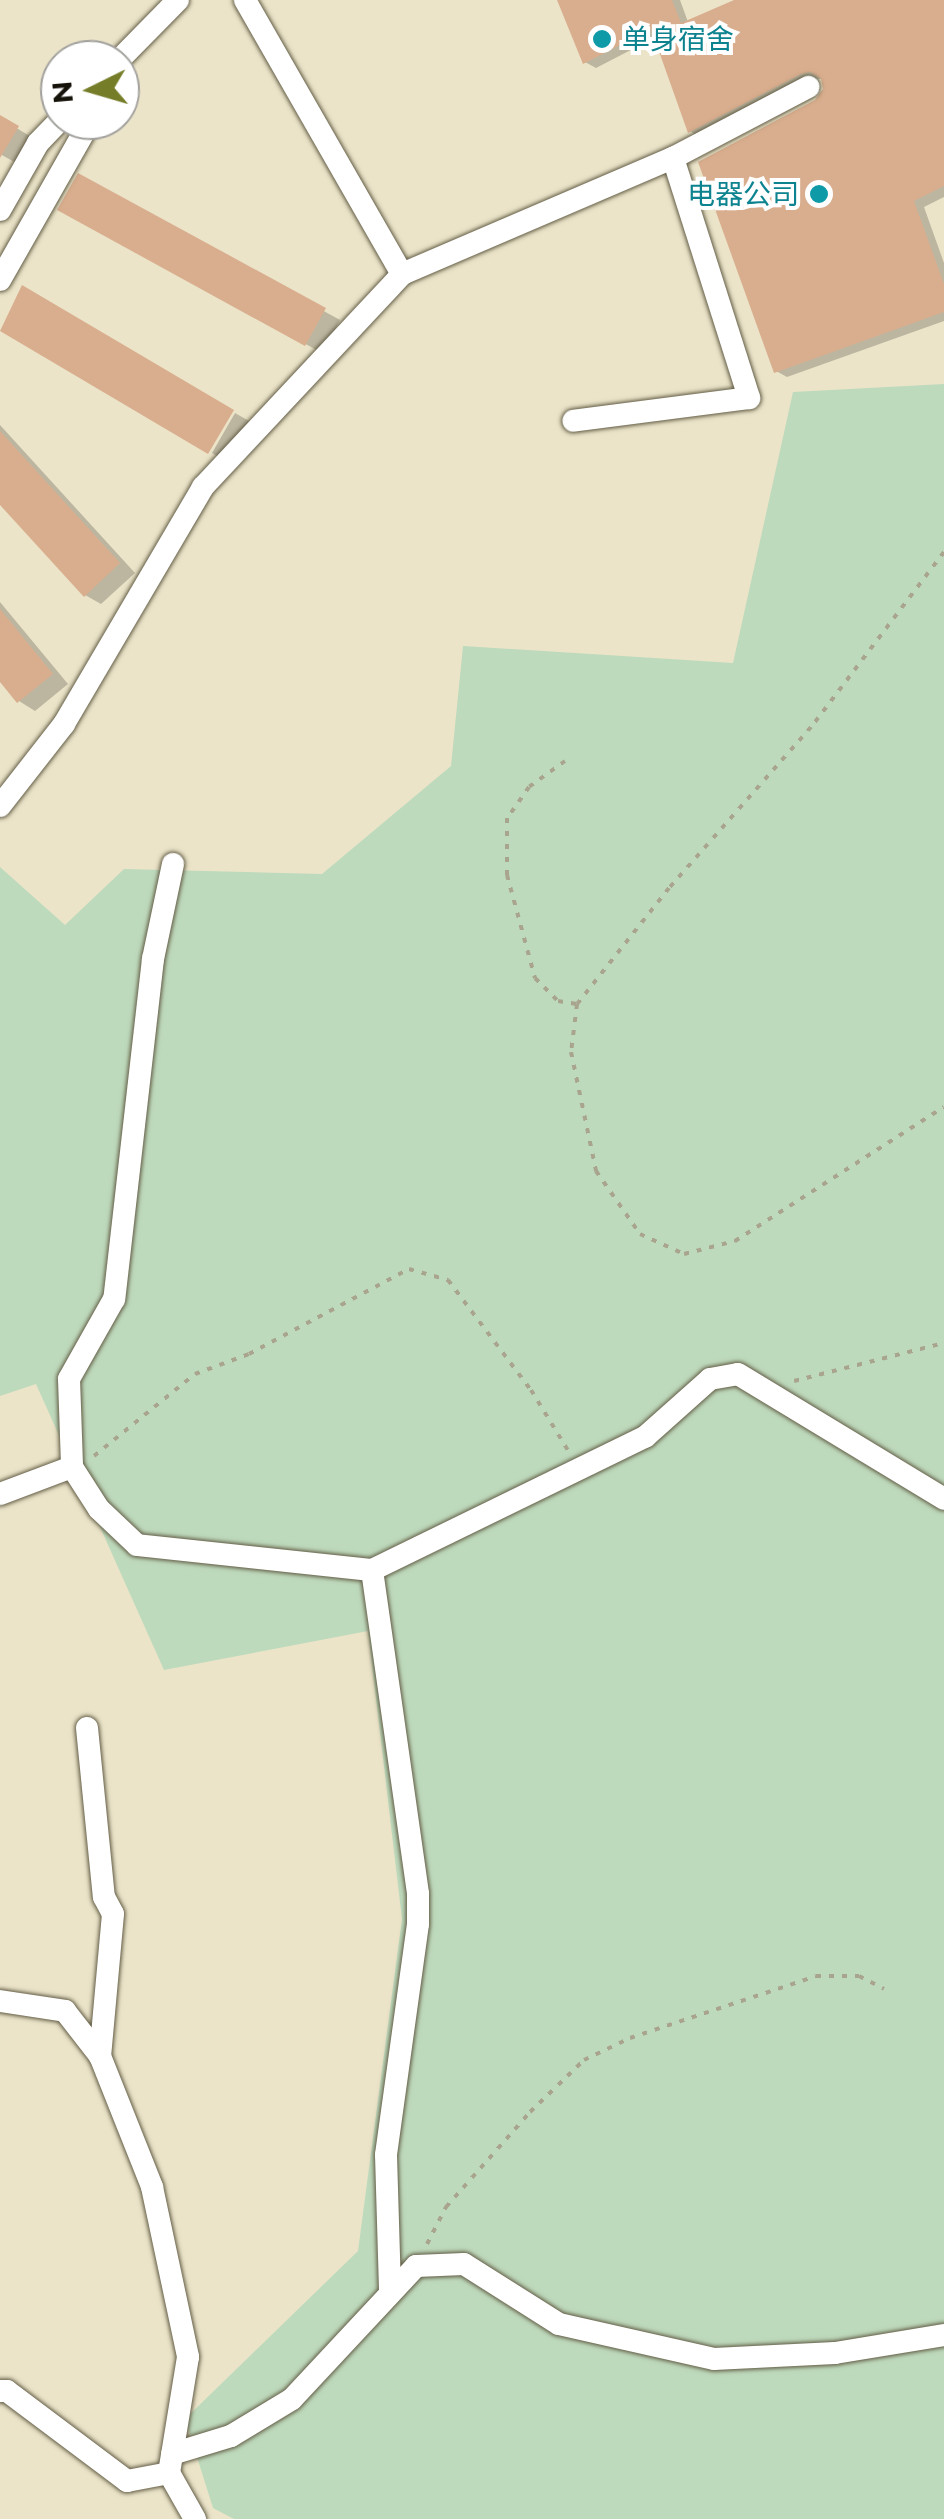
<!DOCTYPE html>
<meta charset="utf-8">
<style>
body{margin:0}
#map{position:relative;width:944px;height:2519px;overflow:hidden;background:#ebe4c9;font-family:Montserrat,"Noto Sans SC",sans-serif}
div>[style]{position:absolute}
.green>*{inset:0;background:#bedabc}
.shadow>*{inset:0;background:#0003}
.building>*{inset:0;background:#d9ae8e}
.path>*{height:4px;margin-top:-2px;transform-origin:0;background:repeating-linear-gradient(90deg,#a9a48e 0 5px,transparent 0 13px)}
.roads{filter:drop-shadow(0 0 2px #635d46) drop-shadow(0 0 2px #635d46)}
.minor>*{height:22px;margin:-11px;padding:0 11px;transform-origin:11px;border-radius:11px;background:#fff}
.dots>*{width:28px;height:28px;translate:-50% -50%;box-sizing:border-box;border:5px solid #fff;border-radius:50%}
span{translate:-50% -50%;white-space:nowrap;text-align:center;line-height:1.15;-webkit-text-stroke:8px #fff;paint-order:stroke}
.culture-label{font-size:28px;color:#0d838f}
.left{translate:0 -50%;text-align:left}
.right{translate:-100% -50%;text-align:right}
.north{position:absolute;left:40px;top:40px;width:100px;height:100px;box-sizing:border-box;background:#fff;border:2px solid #a2a19d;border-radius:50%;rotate:265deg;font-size:28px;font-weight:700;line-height:40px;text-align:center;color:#16140a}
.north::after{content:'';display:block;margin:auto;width:35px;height:45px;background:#767d28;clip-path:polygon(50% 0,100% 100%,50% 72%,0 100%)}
</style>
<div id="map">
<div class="green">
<i style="clip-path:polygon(944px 384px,944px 2519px,234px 2519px,213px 2508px,185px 2419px,358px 2251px,402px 1919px,368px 1631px,164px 1670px,36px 1384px,0 1396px,0 867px,65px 925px,124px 869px,322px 874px,451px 766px,463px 646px,733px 663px,793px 392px)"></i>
</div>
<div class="shadow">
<i style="clip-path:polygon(560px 0,680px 0,688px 22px,740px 0,944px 0,944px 197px,924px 207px,944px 263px,944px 321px,787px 377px,776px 371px,816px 102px,824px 95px,824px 79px,813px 79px,701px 138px,690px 131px,656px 37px,596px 68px,585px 62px)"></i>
<i style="clip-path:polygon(0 118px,33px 138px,18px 164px,0 154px)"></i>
<i style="clip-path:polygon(79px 176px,340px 320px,322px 353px,60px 209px)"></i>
<i style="clip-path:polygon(235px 413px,249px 421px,225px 461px,212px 453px)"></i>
<i style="clip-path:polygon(0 425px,135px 573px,101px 604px,85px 595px,0 501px)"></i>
<i style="clip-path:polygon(0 602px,68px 684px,35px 711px,19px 701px,0 678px)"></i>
</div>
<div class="building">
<i style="clip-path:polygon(557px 0,672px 0,681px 23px,734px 0,944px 0,944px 186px,914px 201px,944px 284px,944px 312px,774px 373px,698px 162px,815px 100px,823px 89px,821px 79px,810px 72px,801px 74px,688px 133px,651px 29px,583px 64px)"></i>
<i style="clip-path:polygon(0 115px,19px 126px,0 158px)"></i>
<i style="clip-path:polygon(78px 173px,326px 308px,305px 346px,57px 210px)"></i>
<i style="clip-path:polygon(22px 285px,234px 410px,208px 454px,0 331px)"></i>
<i style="clip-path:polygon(0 431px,120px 563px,84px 597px,0 505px)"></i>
<i style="clip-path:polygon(0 609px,53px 674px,17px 703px,0 682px)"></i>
</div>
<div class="path">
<i style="left:944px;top:552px;width:220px;rotate:127.2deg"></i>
<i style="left:811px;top:727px;width:215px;rotate:131.4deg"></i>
<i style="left:669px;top:888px;width:148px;rotate:128.4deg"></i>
<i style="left:577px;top:1004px;width:48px;rotate:97.1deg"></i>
<i style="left:571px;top:1052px;width:122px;rotate:78.1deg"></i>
<i style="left:596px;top:1171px;width:77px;rotate:55.1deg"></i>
<i style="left:640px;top:1234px;width:48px;rotate:24.4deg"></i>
<i style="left:684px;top:1254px;width:53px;rotate:-14.3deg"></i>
<i style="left:735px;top:1241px;width:248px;rotate:-32.7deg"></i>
<i style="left:565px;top:761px;width:44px;rotate:144.2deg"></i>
<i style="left:529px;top:787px;width:38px;rotate:125deg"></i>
<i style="left:507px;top:818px;width:57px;rotate:90deg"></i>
<i style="left:507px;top:875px;width:107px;rotate:74.8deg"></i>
<i style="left:535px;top:978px;width:33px;rotate:45deg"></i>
<i style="left:558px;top:1001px;width:19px;rotate:9deg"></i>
<i style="left:794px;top:1381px;width:155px;rotate:-14.2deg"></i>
<i style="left:94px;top:1456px;width:130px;rotate:-39.1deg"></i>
<i style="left:195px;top:1374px;width:58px;rotate:-20.3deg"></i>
<i style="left:249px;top:1354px;width:181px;rotate:-28deg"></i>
<i style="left:409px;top:1269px;width:41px;rotate:15.8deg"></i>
<i style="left:448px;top:1280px;width:138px;rotate:53deg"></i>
<i style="left:531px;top:1390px;width:73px;rotate:58.5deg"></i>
<i style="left:427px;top:2244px;width:42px;rotate:-62.8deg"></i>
<i style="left:446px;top:2207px;width:127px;rotate:-48.5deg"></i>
<i style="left:530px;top:2112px;width:75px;rotate:-43.9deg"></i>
<i style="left:584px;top:2060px;width:51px;rotate:-25.6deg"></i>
<i style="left:630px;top:2038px;width:196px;rotate:-18.4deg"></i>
<i style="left:816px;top:1976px;width:43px"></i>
<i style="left:859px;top:1976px;width:28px;rotate:27deg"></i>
</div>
<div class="roads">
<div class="minor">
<i style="left:245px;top:0;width:316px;rotate:60.2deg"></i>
<i style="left:119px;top:60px;width:84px;rotate:-45.5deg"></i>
<i style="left:673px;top:158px;width:153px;rotate:-27.7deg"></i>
<i style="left:0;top:210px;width:77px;rotate:-60.4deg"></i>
<i style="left:38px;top:143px;width:32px;rotate:-46deg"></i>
<i style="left:0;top:280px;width:184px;rotate:-60.4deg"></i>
<i style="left:0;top:806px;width:104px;rotate:-52deg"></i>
<i style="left:64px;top:724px;width:275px;rotate:-59.6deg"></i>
<i style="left:203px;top:487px;width:291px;rotate:-46.9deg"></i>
<i style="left:402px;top:274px;width:295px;rotate:-23.2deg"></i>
<i style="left:673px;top:158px;width:252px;rotate:72.4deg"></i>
<i style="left:749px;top:398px;width:177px;rotate:172.6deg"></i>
<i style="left:173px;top:864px;width:97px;rotate:101.9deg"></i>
<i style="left:153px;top:959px;width:342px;rotate:96.5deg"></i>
<i style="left:114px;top:1299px;width:92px;rotate:119.4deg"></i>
<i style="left:69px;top:1379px;width:88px;rotate:88deg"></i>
<i style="left:72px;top:1467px;width:50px;rotate:57.3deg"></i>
<i style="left:99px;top:1509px;width:52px;rotate:43.5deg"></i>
<i style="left:137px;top:1545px;width:236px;rotate:6.1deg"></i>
<i style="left:372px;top:1570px;width:327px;rotate:81.9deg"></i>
<i style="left:418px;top:1894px;width:30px;rotate:90deg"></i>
<i style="left:418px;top:1924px;width:233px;rotate:97.9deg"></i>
<i style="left:386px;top:2155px;width:138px;rotate:88.3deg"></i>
<i style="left:0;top:1494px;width:77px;rotate:-20.6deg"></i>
<i style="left:372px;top:1570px;width:304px;rotate:-26deg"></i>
<i style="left:645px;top:1437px;width:87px;rotate:-41.7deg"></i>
<i style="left:710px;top:1379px;width:28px;rotate:-10deg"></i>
<i style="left:738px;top:1374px;width:241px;rotate:31.2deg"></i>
<i style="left:87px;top:1728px;width:170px;rotate:84.3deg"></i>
<i style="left:104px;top:1897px;width:19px;rotate:62deg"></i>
<i style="left:113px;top:1914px;width:143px;rotate:95.2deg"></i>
<i style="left:0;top:2001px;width:66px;rotate:8.7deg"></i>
<i style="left:65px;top:2011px;width:57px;rotate:52.1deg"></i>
<i style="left:100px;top:2056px;width:141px;rotate:68.3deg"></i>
<i style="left:152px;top:2187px;width:174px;rotate:78deg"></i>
<i style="left:188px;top:2357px;width:118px;rotate:99.3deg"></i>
<i style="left:169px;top:2473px;width:53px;rotate:60.5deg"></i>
<i style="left:0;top:2391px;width:7px"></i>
<i style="left:7px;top:2391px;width:150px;rotate:36.9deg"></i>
<i style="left:127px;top:2481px;width:43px;rotate:-10.8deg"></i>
<i style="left:172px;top:2454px;width:62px;rotate:-17deg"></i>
<i style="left:231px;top:2436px;width:71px;rotate:-31.2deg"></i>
<i style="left:292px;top:2399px;width:182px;rotate:-47deg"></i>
<i style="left:416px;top:2266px;width:48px;rotate:-2.4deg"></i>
<i style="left:464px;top:2264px;width:112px;rotate:32.3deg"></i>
<i style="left:559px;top:2324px;width:159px;rotate:12.7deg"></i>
<i style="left:714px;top:2359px;width:121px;rotate:-2.8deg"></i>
<i style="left:835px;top:2353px;width:110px;rotate:-9.4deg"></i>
</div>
</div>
<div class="dots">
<i style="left:602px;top:39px;background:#0f9aa8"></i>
<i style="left:819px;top:194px;background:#0f9aa8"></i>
</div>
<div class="culture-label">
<span class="left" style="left:622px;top:39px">单身宿舍</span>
<span class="right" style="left:799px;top:194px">电器公司</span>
</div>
<div class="north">N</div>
</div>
